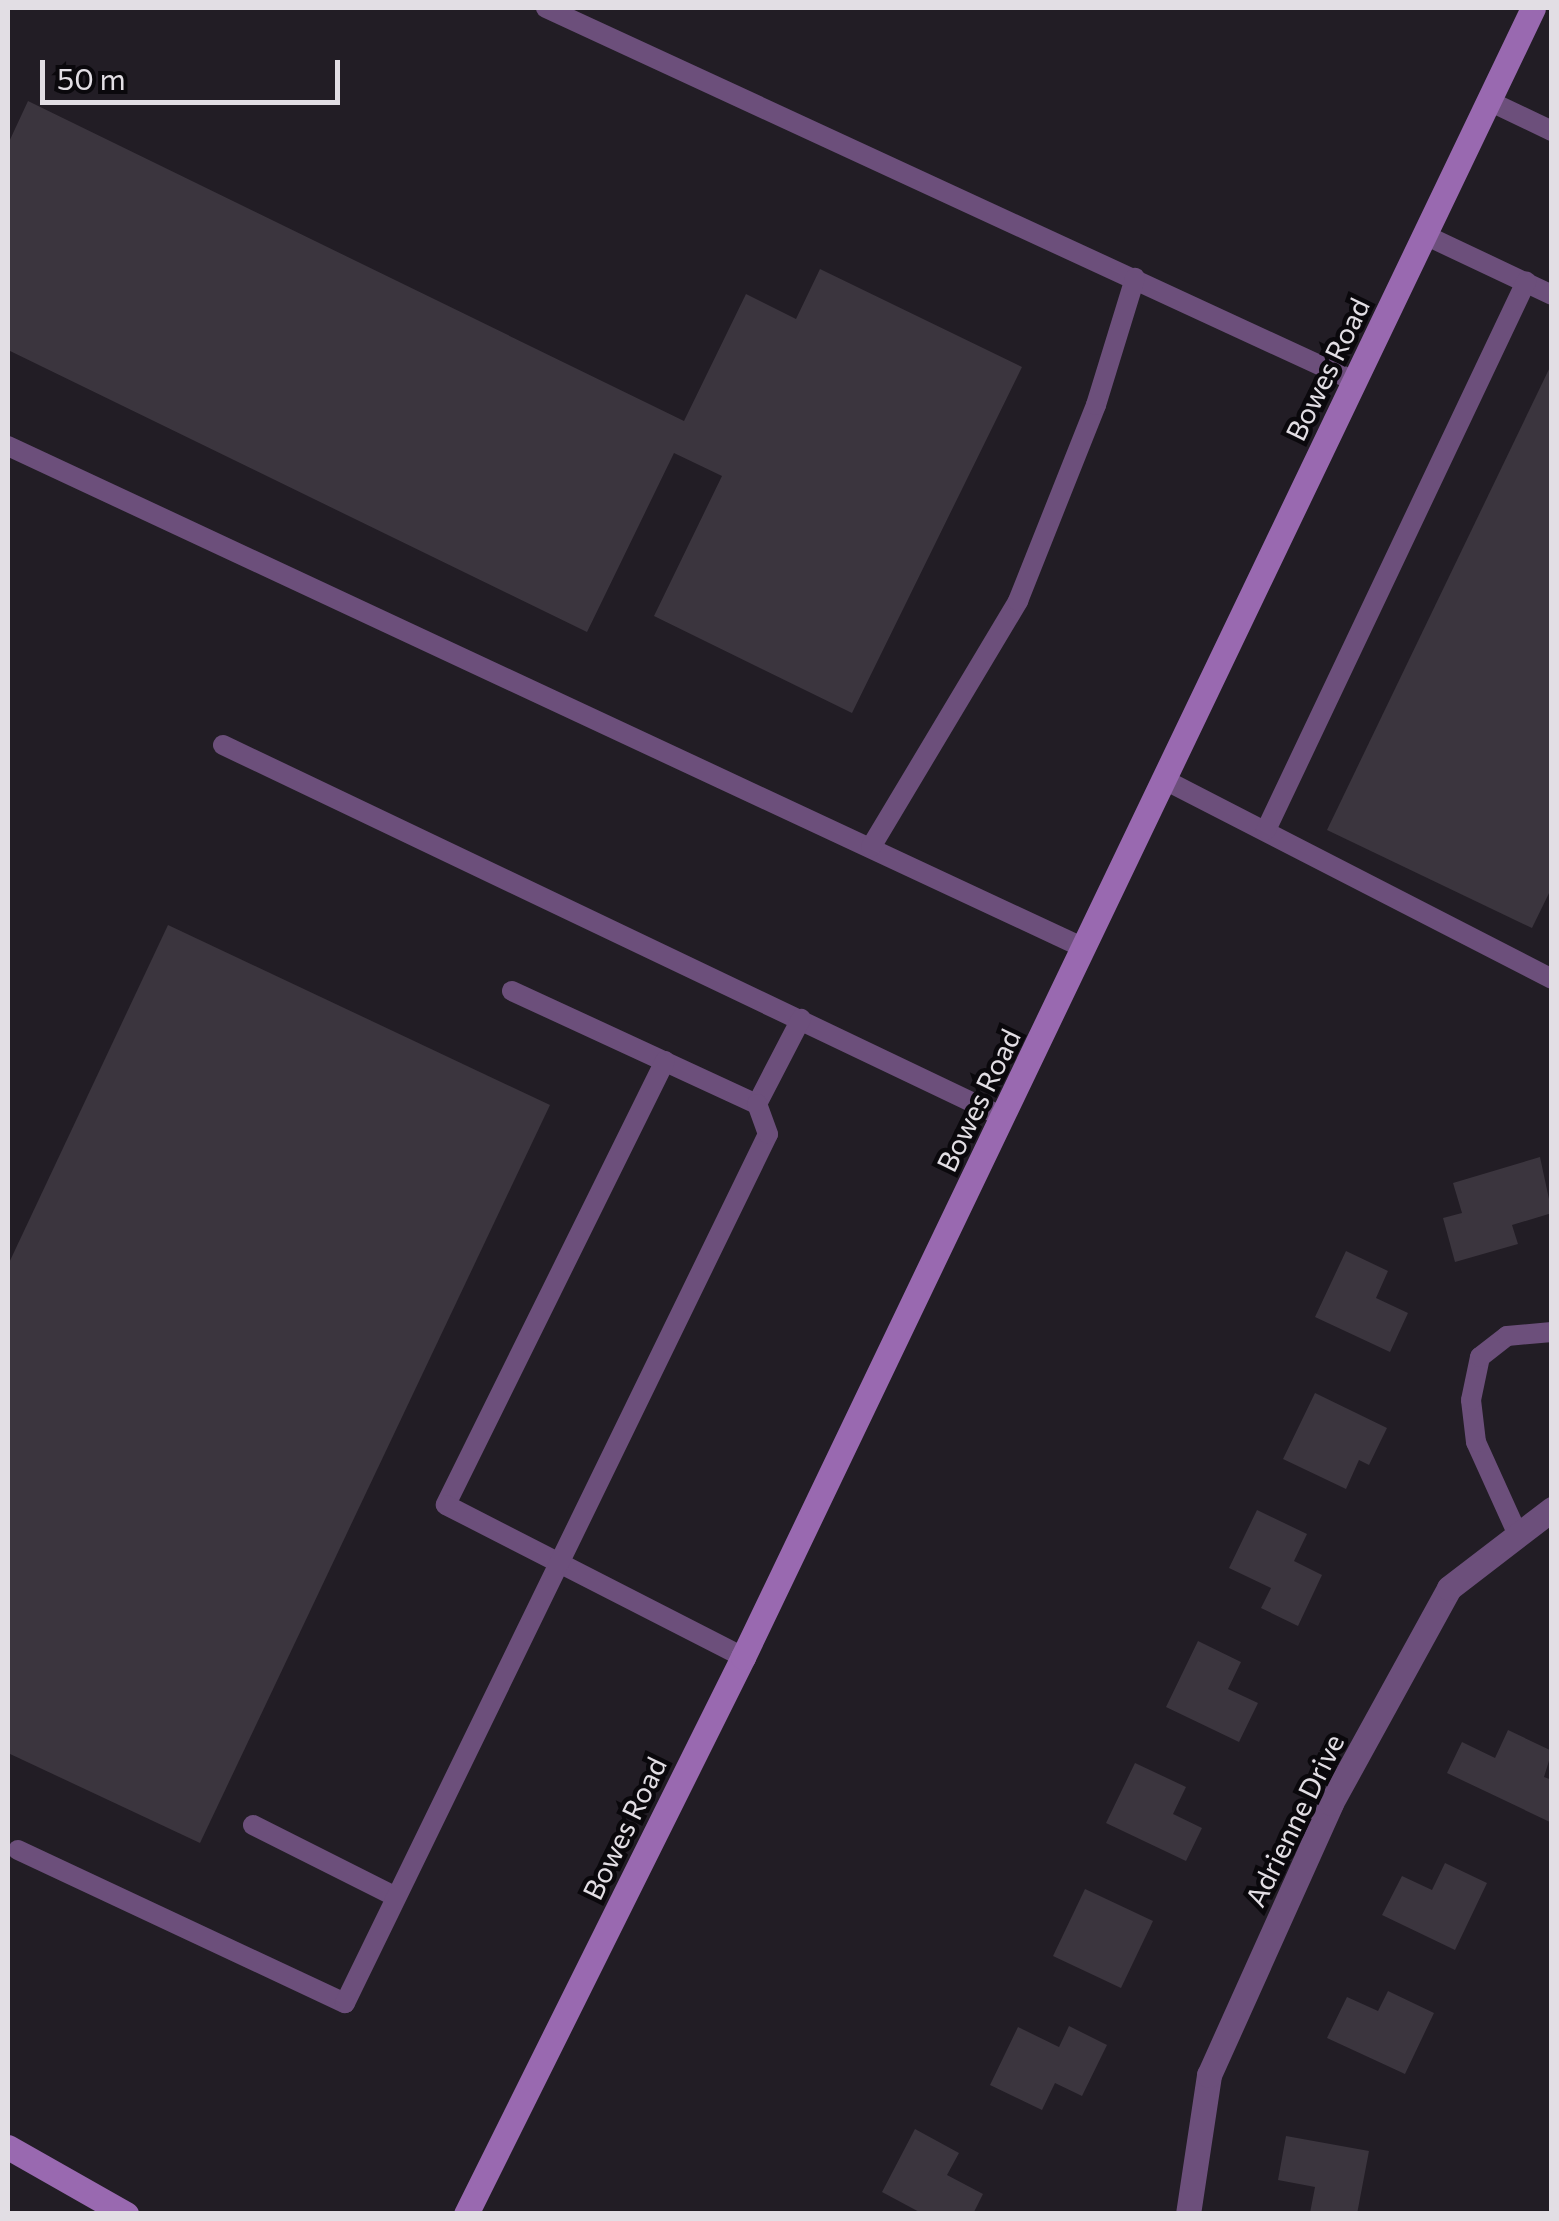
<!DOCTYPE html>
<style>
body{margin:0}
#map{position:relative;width:1559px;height:2221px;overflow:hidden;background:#221d25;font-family:Commissioner,sans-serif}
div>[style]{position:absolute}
.building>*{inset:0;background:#3b353e}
.service>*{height:20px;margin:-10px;padding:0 10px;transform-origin:10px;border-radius:10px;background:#6c4f7b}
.minor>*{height:25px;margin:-12.5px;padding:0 12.5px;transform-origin:12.5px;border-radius:12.5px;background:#6c4f7b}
.secondary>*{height:25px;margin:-12.5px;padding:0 12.5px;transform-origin:12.5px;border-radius:12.5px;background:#9969b0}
span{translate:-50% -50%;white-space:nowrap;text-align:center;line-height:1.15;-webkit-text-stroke:9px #0a080c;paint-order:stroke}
.street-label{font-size:28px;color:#e2dee4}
.frame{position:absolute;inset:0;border:10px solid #e2dee4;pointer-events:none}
.scale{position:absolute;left:40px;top:60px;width:300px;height:45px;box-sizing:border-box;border:5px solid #e2dee4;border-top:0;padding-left:12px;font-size:30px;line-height:35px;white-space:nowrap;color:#e2dee4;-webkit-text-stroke:8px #0a080c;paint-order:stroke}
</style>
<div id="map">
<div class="building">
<i style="clip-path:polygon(28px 101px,684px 421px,746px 294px,796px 319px,820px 269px,1022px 367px,852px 713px,654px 616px,722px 476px,674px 453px,587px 632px,8px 350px,8px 144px)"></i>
<i style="clip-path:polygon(1552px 363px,1552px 887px,1532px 928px,1327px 830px)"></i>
<i style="clip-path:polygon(168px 925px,550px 1105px,200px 1843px,8px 1753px,8px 1265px)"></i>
<i style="clip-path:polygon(1540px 1157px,1552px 1213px,1512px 1225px,1518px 1244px,1455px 1262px,1443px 1218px,1462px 1213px,1453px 1183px)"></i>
<i style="clip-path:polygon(1346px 1251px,1388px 1271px,1376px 1298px,1408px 1313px,1390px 1352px,1315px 1317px)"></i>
<i style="clip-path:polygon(1315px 1393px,1387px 1428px,1369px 1465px,1359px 1460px,1346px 1489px,1283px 1459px)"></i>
<i style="clip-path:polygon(1257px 1510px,1307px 1534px,1294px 1561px,1322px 1575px,1298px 1626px,1261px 1608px,1271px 1588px,1229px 1568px)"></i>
<i style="clip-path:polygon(1198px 1641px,1241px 1662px,1228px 1689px,1258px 1703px,1239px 1742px,1166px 1707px)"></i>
<i style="clip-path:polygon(1508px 1730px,1552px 1751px,1544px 1777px,1552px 1780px,1552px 1823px,1447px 1773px,1462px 1742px,1495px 1758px)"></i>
<i style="clip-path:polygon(1135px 1763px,1186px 1787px,1173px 1814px,1202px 1828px,1186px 1861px,1106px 1823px)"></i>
<i style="clip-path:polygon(1445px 1863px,1487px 1883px,1455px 1950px,1382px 1915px,1402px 1876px,1432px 1890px)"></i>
<i style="clip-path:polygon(1085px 1889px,1153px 1921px,1121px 1988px,1053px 1956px)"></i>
<i style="clip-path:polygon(1388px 1991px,1434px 2013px,1405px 2074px,1327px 2038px,1347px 1997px,1378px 2011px)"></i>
<i style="clip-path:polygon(1069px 2026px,1107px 2045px,1082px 2096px,1055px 2083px,1042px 2110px,990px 2085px,1018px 2027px,1059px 2047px)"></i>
<i style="clip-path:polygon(915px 2129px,959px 2153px,947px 2175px,983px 2194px,973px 2214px,923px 2214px,882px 2192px)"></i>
<i style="clip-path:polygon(1286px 2136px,1369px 2151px,1357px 2214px,1310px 2213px,1315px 2187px,1278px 2180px)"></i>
</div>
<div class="service">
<i style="left:546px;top:8px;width:890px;rotate:24.78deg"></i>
<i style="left:1489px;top:101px;width:70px;rotate:25.5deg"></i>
<i style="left:1425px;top:235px;width:140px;rotate:25.3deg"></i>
<i style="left:8px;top:446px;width:1187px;rotate:25.01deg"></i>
<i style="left:223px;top:745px;width:864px;rotate:25.5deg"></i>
<i style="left:1165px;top:780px;width:435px;rotate:27.2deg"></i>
<i style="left:1266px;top:830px;width:607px;rotate:-64.62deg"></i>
<i style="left:871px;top:847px;width:287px;rotate:-59.1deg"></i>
<i style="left:1018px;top:601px;width:211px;rotate:-68.3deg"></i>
<i style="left:1096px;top:405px;width:133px;rotate:-72.9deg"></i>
<i style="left:512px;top:991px;width:270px;rotate:24.8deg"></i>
<i style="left:757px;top:1104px;width:96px;rotate:-62.6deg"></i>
<i style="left:665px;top:1061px;width:495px;rotate:116.3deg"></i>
<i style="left:446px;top:1505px;width:334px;rotate:27.1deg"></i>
<i style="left:1518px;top:1535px;width:102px;rotate:-114.3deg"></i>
<i style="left:1476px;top:1442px;width:42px;rotate:-96.8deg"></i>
<i style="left:1471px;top:1400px;width:44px;rotate:-78.2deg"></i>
<i style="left:1480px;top:1357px;width:34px;rotate:-38deg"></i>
<i style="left:1507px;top:1336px;width:45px;rotate:-5.1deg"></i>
<i style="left:253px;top:1825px;width:160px;rotate:26.7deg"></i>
<i style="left:18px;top:1850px;width:361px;rotate:25.1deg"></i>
<i style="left:345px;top:2003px;width:966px;rotate:-64.04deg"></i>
<i style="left:768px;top:1134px;width:32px;rotate:-110deg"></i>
</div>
<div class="minor">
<i style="left:1188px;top:2214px;width:141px;rotate:-81.4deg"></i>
<i style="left:1209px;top:2075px;width:298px;rotate:-65.8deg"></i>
<i style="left:1331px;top:1803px;width:245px;rotate:-61.2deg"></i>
<i style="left:1449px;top:1588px;width:130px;rotate:-37.5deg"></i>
</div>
<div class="secondary">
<i style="left:8px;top:2147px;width:136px;rotate:29.6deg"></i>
<i style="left:466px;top:2214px;width:622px;rotate:-63.56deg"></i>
<i style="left:743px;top:1657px;width:1828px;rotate:-64.4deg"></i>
</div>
<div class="street-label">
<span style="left:1327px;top:369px;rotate:-64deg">Bowes Road</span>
<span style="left:978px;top:1100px;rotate:-64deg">Bowes Road</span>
<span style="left:1294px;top:1820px;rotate:-64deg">Adrienne Drive</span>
<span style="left:624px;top:1828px;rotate:-64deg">Bowes Road</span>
</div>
<div class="frame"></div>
<div class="scale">50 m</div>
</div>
